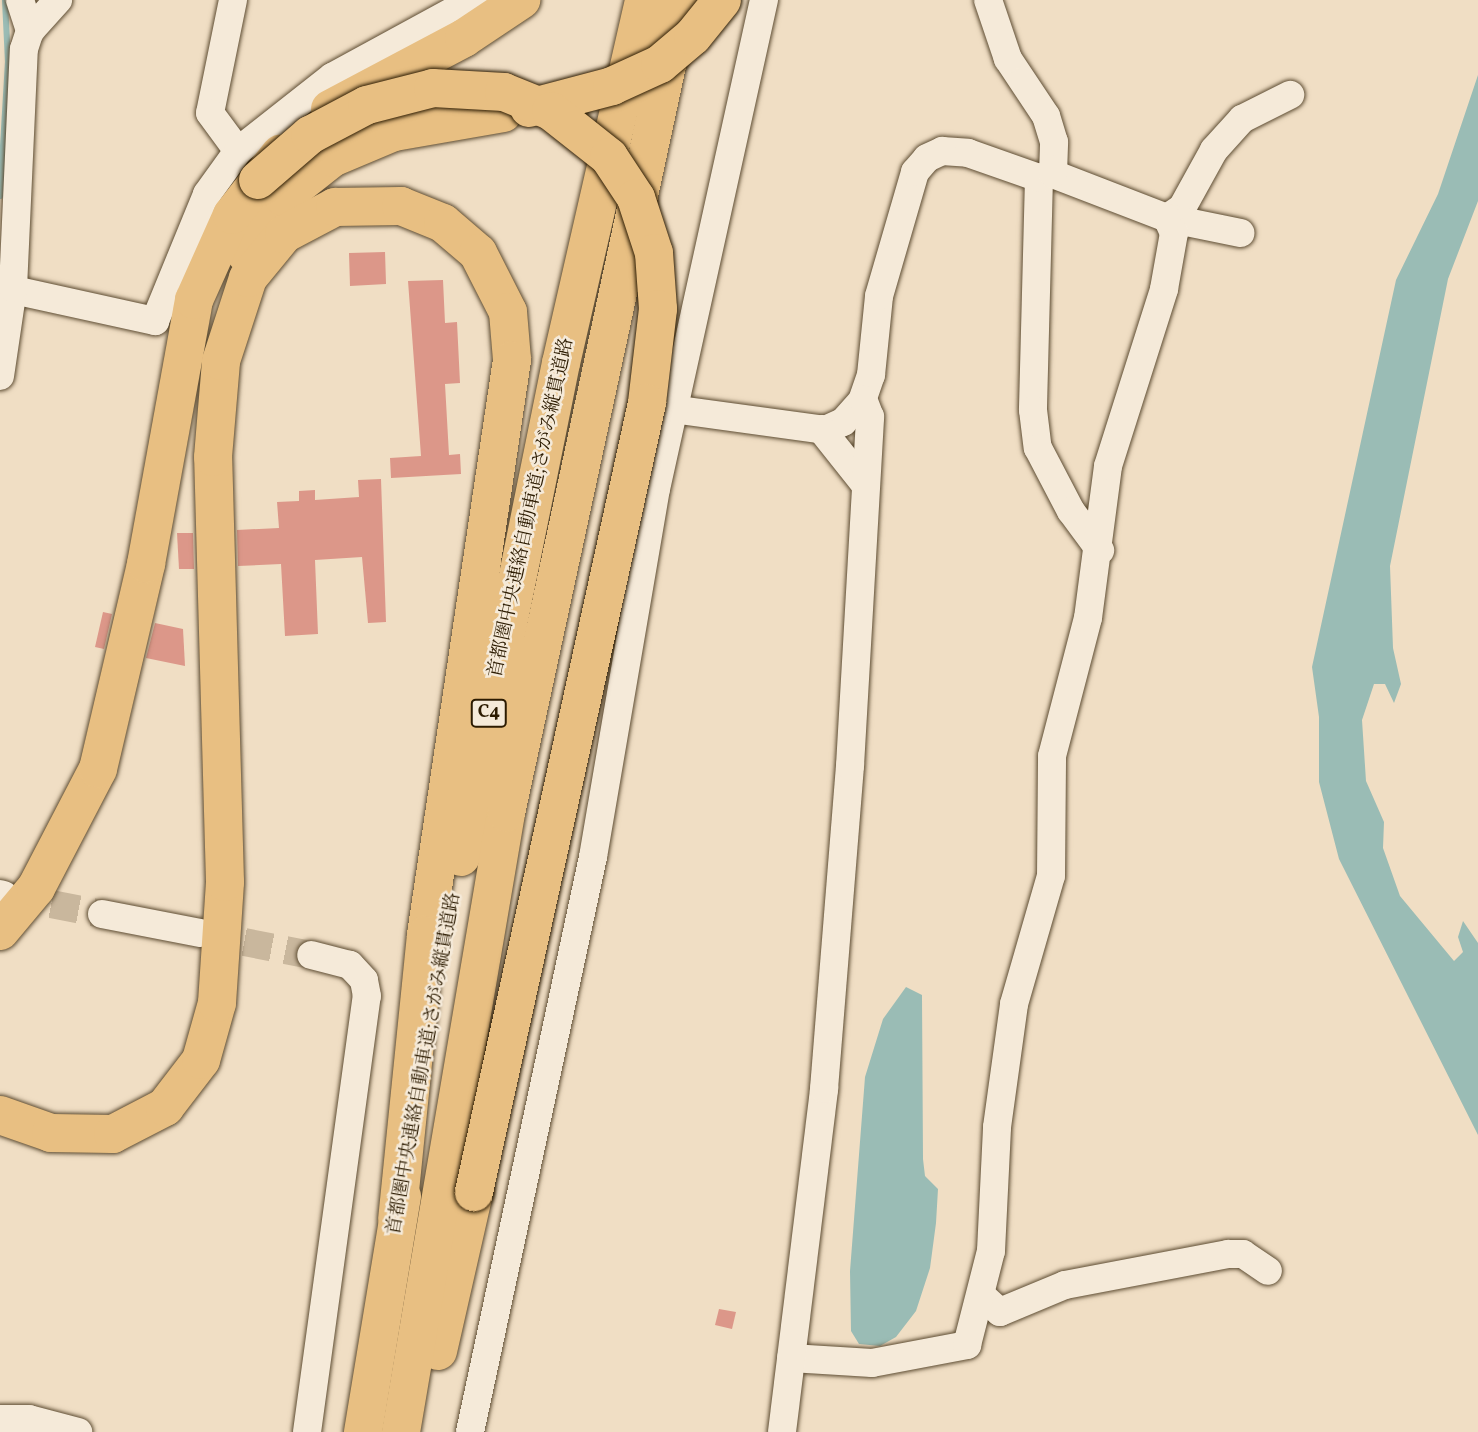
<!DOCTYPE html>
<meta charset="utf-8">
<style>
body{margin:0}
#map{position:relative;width:1478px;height:1432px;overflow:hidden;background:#f0dec4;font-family:Vollkorn,"Noto Serif JP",serif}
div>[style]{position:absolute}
.water>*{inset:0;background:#9abcb5}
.stream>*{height:6px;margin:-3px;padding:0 3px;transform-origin:3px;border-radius:3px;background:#9abcb5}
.building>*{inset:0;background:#dc9789}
.minor-tunnel>*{height:28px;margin-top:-14px;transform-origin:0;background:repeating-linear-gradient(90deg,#c9b79d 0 28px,transparent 0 42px)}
.roads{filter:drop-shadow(0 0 2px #5d4c32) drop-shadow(0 0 2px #5d4c32)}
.minor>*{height:28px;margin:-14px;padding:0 14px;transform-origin:14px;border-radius:14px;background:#f5ead9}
.highway>*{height:38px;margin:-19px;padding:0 19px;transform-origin:19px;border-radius:19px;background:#e8bf82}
.bridges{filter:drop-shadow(0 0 2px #2c1b01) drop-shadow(0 0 2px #2c1b01)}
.highway-bridge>*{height:38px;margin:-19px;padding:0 19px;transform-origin:19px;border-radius:19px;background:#e8bf82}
span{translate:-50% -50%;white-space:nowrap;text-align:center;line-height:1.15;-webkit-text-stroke:5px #f5ead9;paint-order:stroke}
.shield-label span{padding:2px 5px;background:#f5ead9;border:2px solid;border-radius:5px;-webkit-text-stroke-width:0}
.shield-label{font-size:18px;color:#2c1b01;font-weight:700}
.street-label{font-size:19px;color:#2c1b01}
</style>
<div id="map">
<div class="water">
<i style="clip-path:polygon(1478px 75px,1478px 201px,1448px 279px,1390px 566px,1393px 648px,1401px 684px,1394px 703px,1385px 684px,1374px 684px,1362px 720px,1366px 781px,1384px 822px,1383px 848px,1400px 896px,1454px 961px,1463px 952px,1458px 937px,1463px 921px,1478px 943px,1478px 1135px,1339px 859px,1319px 782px,1319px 717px,1312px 667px,1396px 280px,1438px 194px)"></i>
<i style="clip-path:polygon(906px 987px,922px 995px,923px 1159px,925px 1176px,938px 1189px,936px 1223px,930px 1268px,916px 1311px,896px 1337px,880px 1346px,859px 1344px,851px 1331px,850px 1271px,865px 1077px,883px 1019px)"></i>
</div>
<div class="stream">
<i style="left:0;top:196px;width:134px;rotate:-86.6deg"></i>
<i style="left:8px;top:62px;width:62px;rotate:-92.8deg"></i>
</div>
<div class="building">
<i style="clip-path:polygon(385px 252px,386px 284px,350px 286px,349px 253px)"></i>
<i style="clip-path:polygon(443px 280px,445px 323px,457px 322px,460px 383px,445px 384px,449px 455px,460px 454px,461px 474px,391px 478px,390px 458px,421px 456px,408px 281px)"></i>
<i style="clip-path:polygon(381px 479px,386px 622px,368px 623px,362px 557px,315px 560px,318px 634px,285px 636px,281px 564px,238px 566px,237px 530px,279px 528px,277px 502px,299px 501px,299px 491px,315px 490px,315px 500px,359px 497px,358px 480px)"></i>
<i style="clip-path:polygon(177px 533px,193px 533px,194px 569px,179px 569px)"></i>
<i style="clip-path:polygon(103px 612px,112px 614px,104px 649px,95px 647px)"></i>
<i style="clip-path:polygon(155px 623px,183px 629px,185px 666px,146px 658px)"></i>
<i style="clip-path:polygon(719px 1309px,736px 1312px,732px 1329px,715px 1325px)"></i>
</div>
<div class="minor-tunnel">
<i style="left:10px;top:896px;width:94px;rotate:11.1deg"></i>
<i style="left:203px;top:934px;width:110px;rotate:11deg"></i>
</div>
<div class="roads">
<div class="minor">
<i style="left:20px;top:0;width:33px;rotate:72deg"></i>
<i style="left:233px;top:0;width:115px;rotate:101.5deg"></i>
<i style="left:210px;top:113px;width:47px;rotate:53.6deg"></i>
<i style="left:1039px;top:178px;width:232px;rotate:91.5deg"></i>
<i style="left:1033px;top:410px;width:38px;rotate:83deg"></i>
<i style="left:1038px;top:448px;width:71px;rotate:62.4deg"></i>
<i style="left:1071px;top:511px;width:49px;rotate:53.4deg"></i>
<i style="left:1167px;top:218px;width:18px;rotate:-34deg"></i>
<i style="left:1182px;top:208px;width:66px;rotate:-61.1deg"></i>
<i style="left:1214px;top:150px;width:42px;rotate:-47.9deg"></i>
<i style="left:1242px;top:119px;width:54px;rotate:-26.6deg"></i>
<i style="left:1167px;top:218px;width:75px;rotate:11.6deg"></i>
<i style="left:0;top:287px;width:159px;rotate:12.4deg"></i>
<i style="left:155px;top:321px;width:137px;rotate:-67.7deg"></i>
<i style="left:207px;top:194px;width:53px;rotate:-54.2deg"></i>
<i style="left:238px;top:151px;width:120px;rotate:-38.2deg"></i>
<i style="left:332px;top:77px;width:161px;rotate:-28.6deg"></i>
<i style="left:0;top:376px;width:89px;rotate:-81.6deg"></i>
<i style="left:13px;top:288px;width:239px;rotate:-87.4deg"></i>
<i style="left:24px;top:49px;width:19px;rotate:-72deg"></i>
<i style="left:30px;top:31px;width:42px;rotate:-47.9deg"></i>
<i style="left:672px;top:409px;width:154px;rotate:7.8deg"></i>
<i style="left:825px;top:430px;width:20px;rotate:-24deg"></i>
<i style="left:843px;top:422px;width:28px;rotate:-48deg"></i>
<i style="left:862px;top:401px;width:28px;rotate:-71deg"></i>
<i style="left:871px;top:375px;width:79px;rotate:-84.2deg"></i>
<i style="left:879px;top:296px;width:129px;rotate:-73.8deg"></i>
<i style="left:915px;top:172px;width:18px;rotate:-49deg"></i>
<i style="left:927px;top:158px;width:17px;rotate:-25deg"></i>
<i style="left:942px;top:151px;width:26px;rotate:4deg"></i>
<i style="left:968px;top:153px;width:75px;rotate:19.4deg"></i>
<i style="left:1039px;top:178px;width:15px;rotate:-16deg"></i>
<i style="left:821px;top:429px;width:69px;rotate:51.5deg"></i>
<i style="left:0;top:894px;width:4px;rotate:14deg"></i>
<i style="left:102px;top:914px;width:100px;rotate:11deg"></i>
<i style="left:982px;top:1296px;width:24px;rotate:42deg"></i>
<i style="left:1000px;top:1312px;width:70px;rotate:-22.6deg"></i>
<i style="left:1065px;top:1285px;width:166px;rotate:-10.8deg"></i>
<i style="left:1228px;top:1254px;width:15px"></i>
<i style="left:1243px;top:1254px;width:30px;rotate:34deg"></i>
<i style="left:791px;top:1358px;width:81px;rotate:3.5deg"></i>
<i style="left:872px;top:1363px;width:97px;rotate:-10.7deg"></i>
<i style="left:967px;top:1345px;width:97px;rotate:-75.7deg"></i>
<i style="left:991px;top:1251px;width:124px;rotate:-87.2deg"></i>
<i style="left:997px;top:1127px;width:124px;rotate:-82.1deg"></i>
<i style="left:1014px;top:1004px;width:133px;rotate:-73.9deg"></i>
<i style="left:1051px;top:876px;width:120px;rotate:-89.5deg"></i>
<i style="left:1052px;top:756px;width:143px;rotate:-75.4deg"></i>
<i style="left:1088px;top:618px;width:153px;rotate:-82.5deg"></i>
<i style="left:1108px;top:466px;width:186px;rotate:-72.4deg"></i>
<i style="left:1164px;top:289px;width:57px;rotate:-79.9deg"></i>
<i style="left:1174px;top:233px;width:17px;rotate:-115deg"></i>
<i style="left:1167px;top:218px;width:122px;rotate:-158.9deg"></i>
<i style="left:1053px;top:174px;width:32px;rotate:-88deg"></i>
<i style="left:1054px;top:142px;width:27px;rotate:-107deg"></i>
<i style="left:1046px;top:116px;width:69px;rotate:-123.7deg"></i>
<i style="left:1008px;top:59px;width:62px;rotate:-108.7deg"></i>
<i style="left:0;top:1419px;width:29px"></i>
<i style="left:29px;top:1419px;width:51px;rotate:14.9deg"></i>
<i style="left:307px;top:1432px;width:440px;rotate:-82.2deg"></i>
<i style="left:367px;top:996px;width:16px;rotate:-101deg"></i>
<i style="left:364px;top:980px;width:21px;rotate:-133deg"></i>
<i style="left:350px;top:965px;width:40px;rotate:-165.6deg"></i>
<i style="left:470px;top:1432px;width:588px;rotate:-77.93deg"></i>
<i style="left:593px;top:857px;width:373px;rotate:-80.3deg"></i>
<i style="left:656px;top:489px;width:501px;rotate:-77.55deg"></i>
<i style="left:782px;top:1432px;width:346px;rotate:-83deg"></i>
<i style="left:824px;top:1089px;width:324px;rotate:-85.4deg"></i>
<i style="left:850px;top:766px;width:350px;rotate:-86.7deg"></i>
<i style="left:870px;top:417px;width:19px;rotate:-111deg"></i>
</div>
<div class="highway">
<i style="left:330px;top:109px;width:152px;rotate:-27.9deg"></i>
<i style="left:464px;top:38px;width:69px;rotate:-33.7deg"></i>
<i style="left:246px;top:254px;width:68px;rotate:-57deg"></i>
<i style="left:283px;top:197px;width:63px;rotate:-38.5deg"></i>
<i style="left:332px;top:158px;width:67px;rotate:-22.8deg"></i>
<i style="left:394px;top:132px;width:111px;rotate:-9.9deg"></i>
<i style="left:461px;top:857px;width:504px;rotate:-78.56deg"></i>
<i style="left:561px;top:363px;width:372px;rotate:-77.1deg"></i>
<i style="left:0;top:931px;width:56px;rotate:-50.1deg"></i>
<i style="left:36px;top:888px;width:134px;rotate:-62.5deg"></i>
<i style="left:98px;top:769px;width:211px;rotate:-76.8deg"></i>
<i style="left:146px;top:564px;width:268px;rotate:-79.7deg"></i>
<i style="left:194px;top:300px;width:93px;rotate:-65.9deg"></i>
<i style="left:232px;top:215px;width:78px;rotate:-51.8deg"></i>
<i style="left:0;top:1115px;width:54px;rotate:19.4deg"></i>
<i style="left:51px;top:1133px;width:62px;rotate:0.9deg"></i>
<i style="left:113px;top:1134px;width:59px;rotate:-27.4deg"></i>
<i style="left:165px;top:1107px;width:59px;rotate:-52.5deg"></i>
<i style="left:201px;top:1060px;width:59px;rotate:-74.3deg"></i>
<i style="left:217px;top:1003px;width:121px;rotate:-86.2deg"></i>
<i style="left:225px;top:882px;width:425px;rotate:-91.6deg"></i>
<i style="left:213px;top:457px;width:96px;rotate:-85.2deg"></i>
<i style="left:221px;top:361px;width:87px;rotate:-72deg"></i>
<i style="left:248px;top:278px;width:57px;rotate:-50.7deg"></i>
<i style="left:284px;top:234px;width:58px;rotate:-27.9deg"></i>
<i style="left:335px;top:207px;width:66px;rotate:-0.9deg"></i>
<i style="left:401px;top:206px;width:45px;rotate:22deg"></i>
<i style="left:443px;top:223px;width:46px;rotate:40.6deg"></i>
<i style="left:478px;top:253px;width:66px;rotate:63deg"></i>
<i style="left:508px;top:312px;width:48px;rotate:85.2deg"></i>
<i style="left:512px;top:360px;width:581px;rotate:98.51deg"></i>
<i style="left:426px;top:935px;width:286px;rotate:95.8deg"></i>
<i style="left:438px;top:1351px;width:163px;rotate:-77.2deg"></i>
<i style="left:363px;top:1432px;width:239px;rotate:-80.6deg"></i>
<i style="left:401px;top:1432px;width:628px;rotate:-80.37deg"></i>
<i style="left:506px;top:813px;width:832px;rotate:-77.85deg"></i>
</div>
</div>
<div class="bridges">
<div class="highway-bridge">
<i style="left:529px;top:108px;width:86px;rotate:-14.8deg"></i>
<i style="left:612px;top:86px;width:53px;rotate:-24.6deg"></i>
<i style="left:660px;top:64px;width:43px;rotate:-40.3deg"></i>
<i style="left:693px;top:36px;width:46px;rotate:-51.1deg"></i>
<i style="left:258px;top:180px;width:69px;rotate:-40.9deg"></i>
<i style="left:310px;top:135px;width:64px;rotate:-27.8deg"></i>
<i style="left:367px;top:105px;width:68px;rotate:-14.4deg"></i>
<i style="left:433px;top:88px;width:71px;rotate:3.2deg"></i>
<i style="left:504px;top:92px;width:51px;rotate:22deg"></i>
<i style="left:551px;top:111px;width:74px;rotate:38.4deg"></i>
<i style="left:609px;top:157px;width:49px;rotate:56.6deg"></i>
<i style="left:636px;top:198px;width:58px;rotate:71.9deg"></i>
<i style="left:654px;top:253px;width:56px;rotate:85.9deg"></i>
<i style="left:658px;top:309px;width:95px;rotate:96.7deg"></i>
<i style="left:647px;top:403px;width:808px;rotate:102.37deg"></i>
</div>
</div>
<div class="shield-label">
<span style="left:489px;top:713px">C4</span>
</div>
<div class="street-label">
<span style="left:532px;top:508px;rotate:-78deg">首都圏中央連絡自動車道;さがみ縦貫道路</span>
<span style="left:425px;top:1064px;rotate:-80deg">首都圏中央連絡自動車道;さがみ縦貫道路</span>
</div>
</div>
